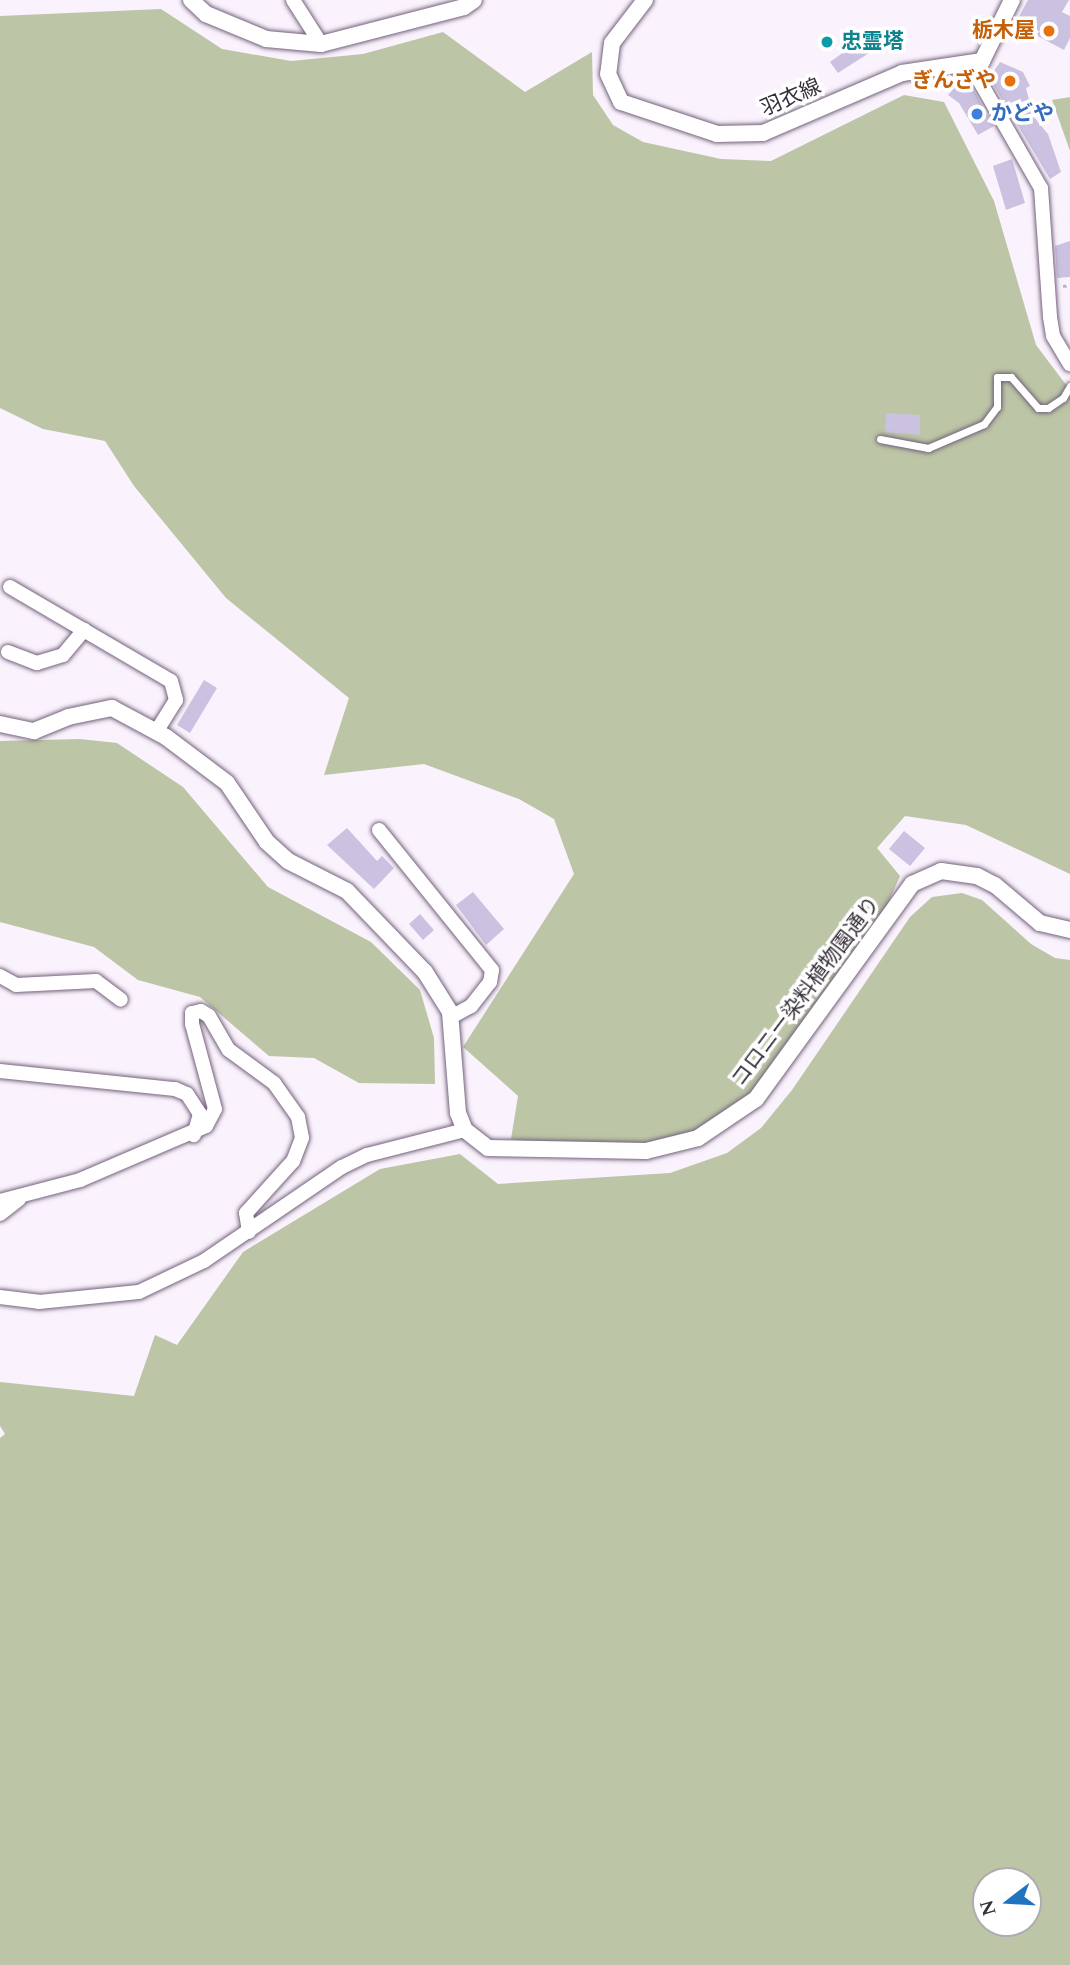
<!DOCTYPE html>
<meta charset="utf-8">
<style>
body{margin:0}
#map{position:relative;width:1070px;height:1965px;overflow:hidden;background:#faf2fd;font-family:Spectral,"Noto Sans JP",serif}
div>[style]{position:absolute}
.forest>*{inset:0;background:#bcc5a5}
.building>*{inset:0;background:#cbc2e1}
.path>*{height:2.5px;margin-top:-1.25px;transform-origin:0;background:repeating-linear-gradient(90deg,#bbb3be 0 3.5px,transparent 0 7px)}
.roads{filter:drop-shadow(0 0 2px #74627b) drop-shadow(0 0 2px #74627b)}
.service>*{height:7px;margin:-3.5px;padding:0 3.5px;transform-origin:3.5px;border-radius:3.5px;background:#fff}
.minor>*{height:14px;margin:-7px;padding:0 7px;transform-origin:7px;border-radius:7px;background:#fff}
.tertiary>*{height:16px;margin:-8px;padding:0 8px;transform-origin:8px;border-radius:8px;background:#fff}
.dots>*{width:19px;height:19px;translate:-50% -50%;box-sizing:border-box;border:4px solid #fff;border-radius:50%}
span{translate:-50% -50%;white-space:nowrap;text-align:center;line-height:1.15;-webkit-text-stroke:7px #fff;paint-order:stroke}
.food-label{font-size:21px;color:#c56008;font-weight:700}
.right{translate:-100% -50%;text-align:right}
.culture-label{font-size:21px;color:#0d838f;font-weight:700}
.left{translate:0 -50%;text-align:left}
.street-label{font-size:21px;color:#362f3a}
.shop-label{font-size:21px;color:#366cbe;font-weight:700}
.north{position:absolute;left:972px;top:1867px;width:70px;height:70px;box-sizing:border-box;background:#fff;border:2px solid #afacb0;border-radius:50%;rotate:253deg;font-size:19px;font-weight:700;line-height:28px;text-align:center;color:#362f3a}
.north::after{content:'';display:block;margin:auto;width:24px;height:32px;background:#1f74c2;clip-path:polygon(50% 0,100% 100%,50% 72%,0 100%)}
</style>
<div id="map">
<div class="forest">
<i style="clip-path:polygon(161px 9px,222px 49px,291px 61px,363px 54px,443px 32px,525px 92px,592px 52px,593px 95px,613px 125px,643px 142px,721px 159px,771px 161px,904px 95px,944px 102px,994px 201px,1036px 345px,1070px 390px,1070px 874px,966px 825px,905px 816px,877px 848px,900px 876px,886px 908px,751px 1102px,707px 1131px,612px 1154px,511px 1139px,518px 1096px,463px 1047px,574px 874px,554px 819px,519px 799px,424px 764px,324px 775px,349px 698px,226px 598px,134px 486px,105px 441px,43px 429px,0 408px,0 16px)"></i>
<i style="clip-path:polygon(1070px 97px,1070px 151px,1052px 100px)"></i>
<i style="clip-path:polygon(80px 739px,117px 743px,183px 787px,268px 887px,371px 942px,420px 990px,434px 1038px,435px 1084px,359px 1083px,314px 1058px,269px 1056px,200px 997px,138px 980px,94px 947px,0 922px,0 741px)"></i>
<i style="clip-path:polygon(evenodd,962px 893px,982px 900px,1031px 944px,1055px 958px,1070px 960px,1070px 1965px,0 1965px,0 1438px,5px 1434px,0 1426px,0 1382px,134px 1396px,155px 1335px,177px 1345px,243px 1252px,380px 1169px,460px 1154px,498px 1184px,670px 1173px,727px 1153px,761px 1128px,792px 1090px,910px 917px,932px 897px,962px 893px,986px 1881px,1028px 1881px,1028px 1923px,986px 1923px,986px 1881px)"></i>
</div>
<div class="building">
<i style="clip-path:polygon(1028px 0,1069px 0,1062px 12px,1070px 16px,1070px 38px,1064px 50px,1015px 24px)"></i>
<i style="clip-path:polygon(859px 41px,869px 53px,838px 73px,830px 62px)"></i>
<i style="clip-path:polygon(1000px 62px,1023px 72px,1030px 86px,1026px 88px,1033px 116px,1048px 134px,1061px 172px,1050px 179px,993px 84px,990px 77px)"></i>
<i style="clip-path:polygon(960px 81px,973px 89px,994px 126px,978px 135px,959px 103px,948px 95px)"></i>
<i style="clip-path:polygon(1012px 159px,1025px 203px,1006px 210px,993px 166px)"></i>
<i style="clip-path:polygon(1070px 241px,1070px 277px,1057px 278px,1055px 246px)"></i>
<i style="clip-path:polygon(886px 413px,920px 415px,920px 435px,885px 432px)"></i>
<i style="clip-path:polygon(204px 680px,217px 688px,190px 733px,177px 725px)"></i>
<i style="clip-path:polygon(347px 828px,377px 861px,382px 856px,394px 868px,374px 889px,327px 845px)"></i>
<i style="clip-path:polygon(904px 831px,925px 848px,910px 866px,889px 849px)"></i>
<i style="clip-path:polygon(473px 892px,504px 929px,486px 945px,456px 905px)"></i>
<i style="clip-path:polygon(420px 914px,434px 930px,423px 940px,409px 924px)"></i>
</div>
<div class="path">
<i style="left:1063px;top:286px;width:7px;rotate:-8deg"></i>
</div>
<div class="roads">
<div class="service">
<i style="left:880px;top:439px;width:49px;rotate:10.6deg"></i>
<i style="left:928px;top:448px;width:61px;rotate:-23.2deg"></i>
<i style="left:984px;top:424px;width:21px;rotate:-53deg"></i>
<i style="left:997px;top:407px;width:30px;rotate:-90deg"></i>
<i style="left:997px;top:377px;width:14px"></i>
<i style="left:1011px;top:377px;width:41px;rotate:48.9deg"></i>
<i style="left:1038px;top:408px;width:10px"></i>
<i style="left:1048px;top:408px;width:18px;rotate:-34deg"></i>
<i style="left:1063px;top:398px;width:14px;rotate:-60deg"></i>
</div>
<div class="minor">
<i style="left:293px;top:0;width:52px;rotate:57.5deg"></i>
<i style="left:971px;top:66px;width:141px;rotate:60.2deg"></i>
<i style="left:1041px;top:188px;width:129px;rotate:86deg"></i>
<i style="left:1050px;top:317px;width:19px;rotate:81deg"></i>
<i style="left:1053px;top:336px;width:33px;rotate:59deg"></i>
<i style="left:10px;top:587px;width:186px;rotate:30.3deg"></i>
<i style="left:171px;top:681px;width:20px;rotate:75deg"></i>
<i style="left:176px;top:700px;width:38px;rotate:122deg"></i>
<i style="left:8px;top:652px;width:31px;rotate:21deg"></i>
<i style="left:37px;top:663px;width:27px;rotate:-17deg"></i>
<i style="left:63px;top:655px;width:33px;rotate:-50deg"></i>
<i style="left:379px;top:830px;width:180px;rotate:51.1deg"></i>
<i style="left:492px;top:970px;width:12px;rotate:99deg"></i>
<i style="left:490px;top:982px;width:31px;rotate:128deg"></i>
<i style="left:471px;top:1006px;width:23px;rotate:151deg"></i>
<i style="left:0;top:976px;width:18px;rotate:29deg"></i>
<i style="left:16px;top:985px;width:80px;rotate:-2.9deg"></i>
<i style="left:96px;top:981px;width:31px;rotate:37deg"></i>
<i style="left:0;top:1071px;width:176px;rotate:5.9deg"></i>
<i style="left:175px;top:1089px;width:13px;rotate:23deg"></i>
<i style="left:187px;top:1094px;width:24px;rotate:57deg"></i>
<i style="left:200px;top:1114px;width:22px;rotate:106deg"></i>
<i style="left:0;top:1201px;width:83px;rotate:-14.7deg"></i>
<i style="left:80px;top:1180px;width:137px;rotate:-23.2deg"></i>
<i style="left:206px;top:1126px;width:19px;rotate:-62deg"></i>
<i style="left:215px;top:1109px;width:88px;rotate:-105.1deg"></i>
<i style="left:192px;top:1024px;width:11px;rotate:-90deg"></i>
<i style="left:192px;top:1013px;width:9px;rotate:-13deg"></i>
<i style="left:201px;top:1011px;width:9px;rotate:32deg"></i>
<i style="left:209px;top:1016px;width:39px;rotate:60deg"></i>
<i style="left:229px;top:1050px;width:56px;rotate:36.3deg"></i>
<i style="left:274px;top:1083px;width:42px;rotate:54.8deg"></i>
<i style="left:298px;top:1117px;width:21px;rotate:79deg"></i>
<i style="left:302px;top:1138px;width:25px;rotate:111deg"></i>
<i style="left:293px;top:1161px;width:70px;rotate:132.1deg"></i>
<i style="left:246px;top:1213px;width:19px;rotate:81deg"></i>
<i style="left:0;top:1214px;width:24px;rotate:-38deg"></i>
<i style="left:0;top:1297px;width:39px;rotate:7deg"></i>
<i style="left:39px;top:1302px;width:100px;rotate:-5.7deg"></i>
<i style="left:139px;top:1292px;width:72px;rotate:-25.5deg"></i>
<i style="left:204px;top:1261px;width:167px;rotate:-34.3deg"></i>
<i style="left:342px;top:1167px;width:28px;rotate:-26deg"></i>
<i style="left:367px;top:1155px;width:101px;rotate:-14.3deg"></i>
</div>
<div class="tertiary">
<i style="left:191px;top:0;width:21px;rotate:43deg"></i>
<i style="left:206px;top:14px;width:65px;rotate:22.6deg"></i>
<i style="left:266px;top:39px;width:55px;rotate:5.2deg"></i>
<i style="left:321px;top:44px;width:148px;rotate:-14.5deg"></i>
<i style="left:464px;top:7px;width:12px;rotate:-35deg"></i>
<i style="left:645px;top:0;width:54px;rotate:127.5deg"></i>
<i style="left:612px;top:43px;width:31px;rotate:97deg"></i>
<i style="left:608px;top:74px;width:31px;rotate:65deg"></i>
<i style="left:621px;top:102px;width:101px;rotate:18.4deg"></i>
<i style="left:717px;top:134px;width:46px;rotate:-1.2deg"></i>
<i style="left:763px;top:133px;width:151px;rotate:-23.3deg"></i>
<i style="left:902px;top:73px;width:81px;rotate:-8.5deg"></i>
<i style="left:982px;top:61px;width:68px;rotate:-63.8deg"></i>
<i style="left:0;top:724px;width:35px;rotate:12deg"></i>
<i style="left:34px;top:731px;width:37px;rotate:-22deg"></i>
<i style="left:68px;top:717px;width:45px;rotate:-11.6deg"></i>
<i style="left:112px;top:708px;width:61px;rotate:28.2deg"></i>
<i style="left:166px;top:737px;width:76px;rotate:37deg"></i>
<i style="left:227px;top:783px;width:71px;rotate:55.9deg"></i>
<i style="left:267px;top:842px;width:28px;rotate:42deg"></i>
<i style="left:288px;top:861px;width:66px;rotate:27deg"></i>
<i style="left:347px;top:891px;width:112px;rotate:46.1deg"></i>
<i style="left:425px;top:972px;width:47px;rotate:58deg"></i>
<i style="left:450px;top:1012px;width:101px;rotate:85.5deg"></i>
<i style="left:458px;top:1113px;width:18px;rotate:68deg"></i>
<i style="left:465px;top:1130px;width:29px;rotate:38deg"></i>
<i style="left:488px;top:1148px;width:158px;rotate:1.1deg"></i>
<i style="left:646px;top:1151px;width:54px;rotate:-14deg"></i>
<i style="left:698px;top:1138px;width:70px;rotate:-33.9deg"></i>
<i style="left:756px;top:1099px;width:266px;rotate:-54deg"></i>
<i style="left:912px;top:884px;width:32px;rotate:-24deg"></i>
<i style="left:941px;top:871px;width:36px;rotate:8deg"></i>
<i style="left:977px;top:876px;width:20px;rotate:27deg"></i>
<i style="left:995px;top:885px;width:59px;rotate:40.2deg"></i>
<i style="left:1040px;top:923px;width:31px;rotate:13deg"></i>
</div>
</div>
<div class="dots">
<i style="left:1049px;top:31px;background:#e8710a"></i>
<i style="left:827px;top:42px;background:#0f9aa8"></i>
<i style="left:1010px;top:81px;background:#e8710a"></i>
<i style="left:977px;top:114px;background:#3f7fe0"></i>
</div>
<div class="food-label">
<span class="right" style="left:1035px;top:31px">栃木屋</span>
<span class="right" style="left:996px;top:81px">ぎんざや</span>
</div>
<div class="culture-label">
<span class="left" style="left:841px;top:42px">忠霊塔</span>
</div>
<div class="street-label">
<span style="left:791px;top:98px;rotate:-23deg">羽衣線</span>
<span style="left:806px;top:992px;rotate:-53deg">コロニー染料植物園通り</span>
</div>
<div class="shop-label">
<span class="left" style="left:991px;top:114px">かどや</span>
</div>
<div class="north">N</div>
</div>
